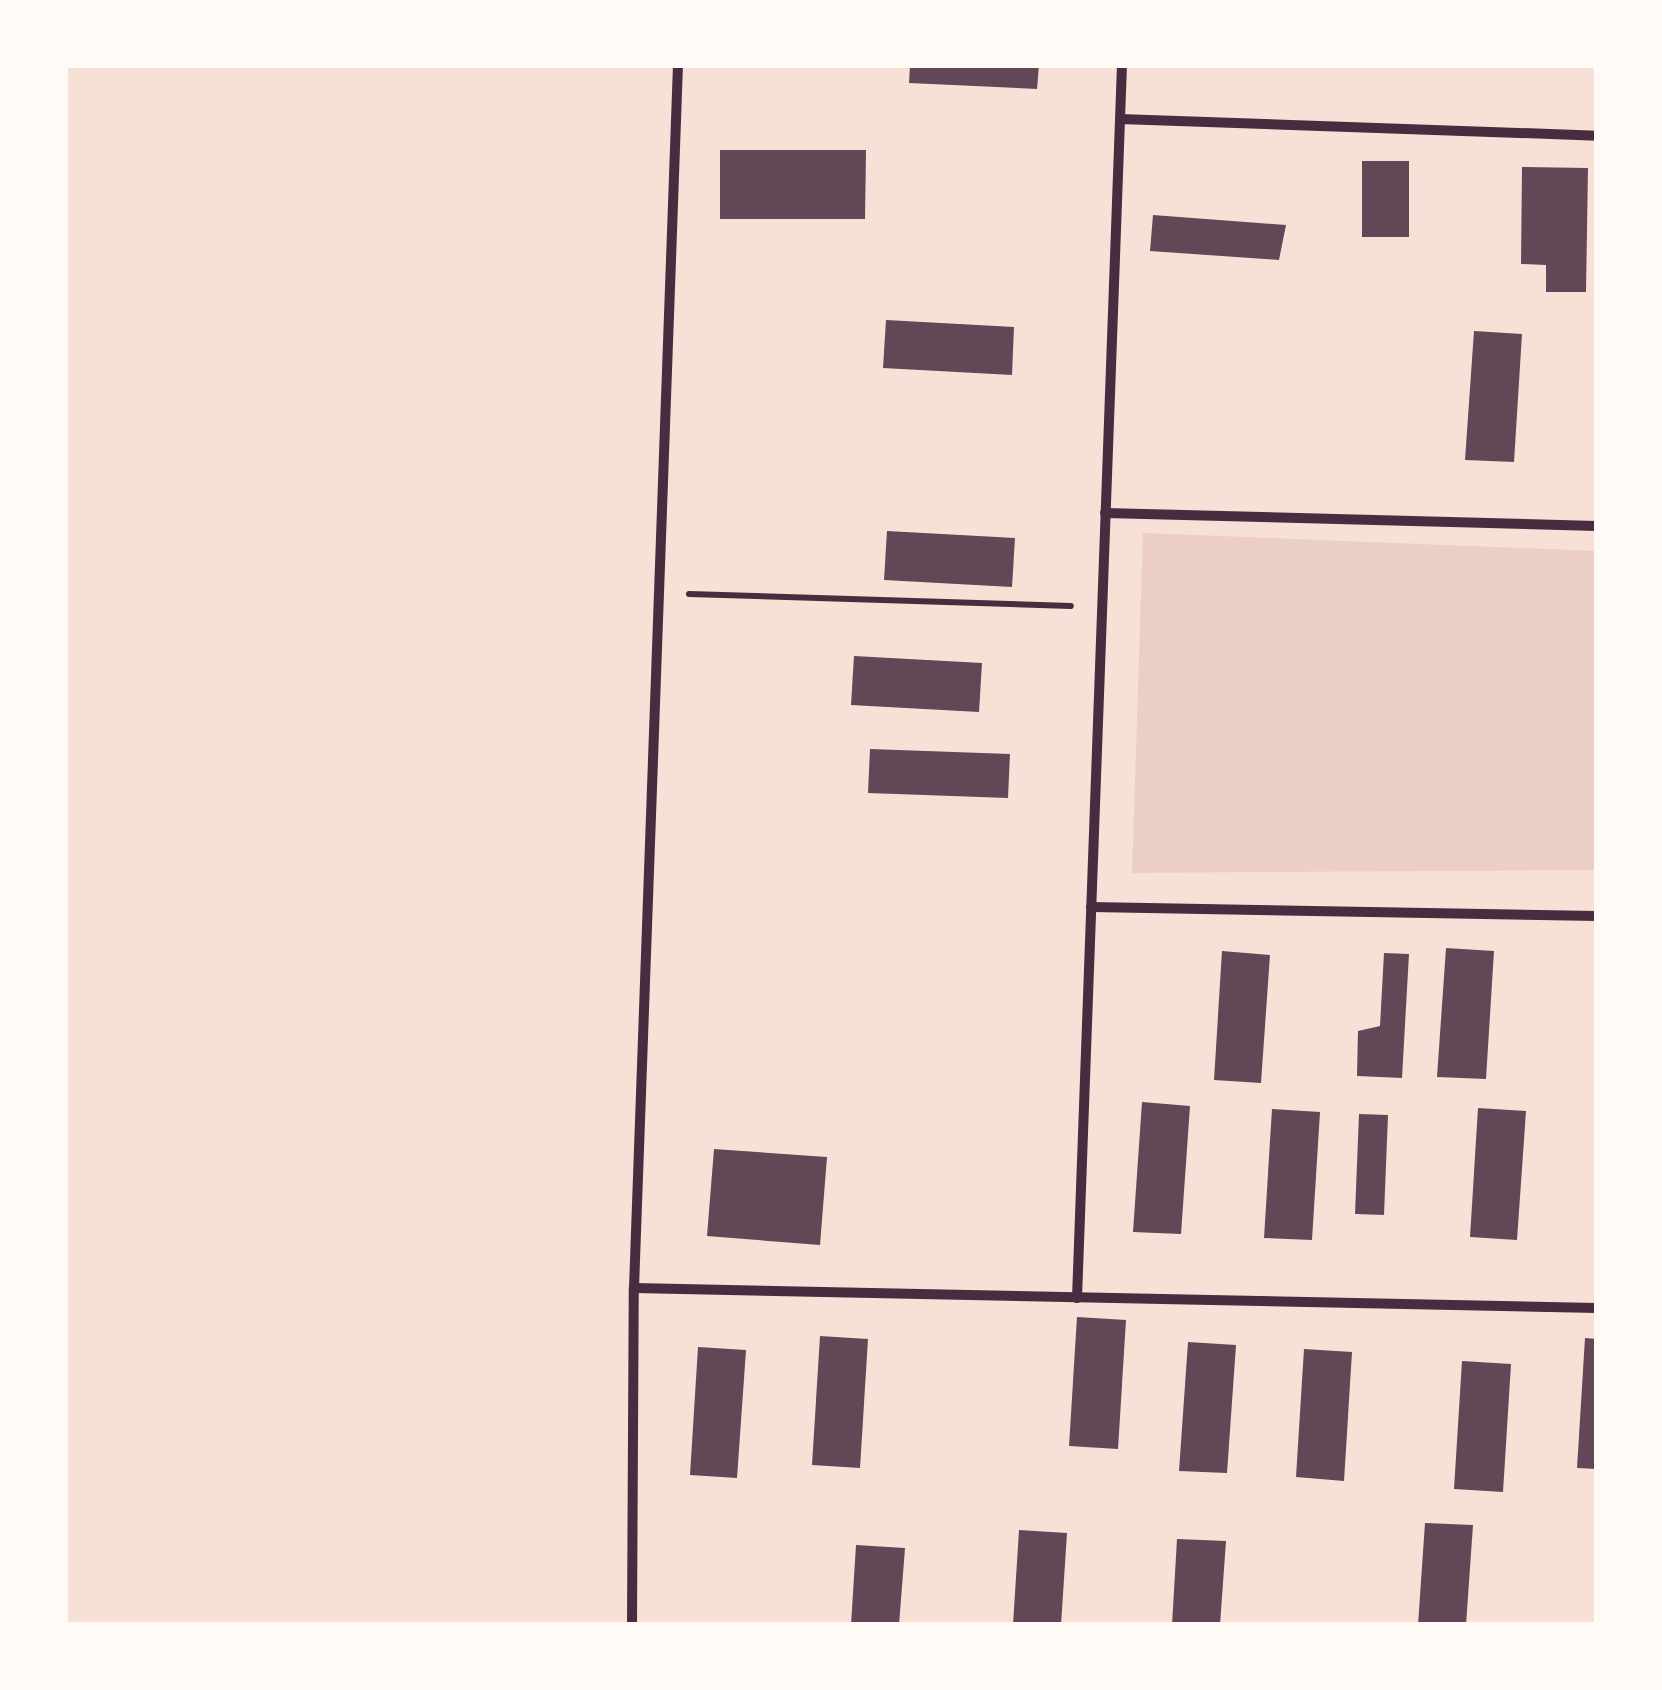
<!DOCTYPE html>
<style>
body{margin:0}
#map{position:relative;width:1662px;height:1690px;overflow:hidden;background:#f7e1d7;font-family:Jost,sans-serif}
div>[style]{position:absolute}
.green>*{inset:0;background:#ebcfc5}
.building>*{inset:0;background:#644757}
.path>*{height:6px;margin:-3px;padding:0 3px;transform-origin:3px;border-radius:3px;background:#4a2c40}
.minor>*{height:10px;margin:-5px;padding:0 5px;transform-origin:5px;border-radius:5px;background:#4a2c40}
span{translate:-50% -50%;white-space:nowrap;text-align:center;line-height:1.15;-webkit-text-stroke:8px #fffaf5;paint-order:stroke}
.frame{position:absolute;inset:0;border:68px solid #fffaf5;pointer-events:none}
</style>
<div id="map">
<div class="green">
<i style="clip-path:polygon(1143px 533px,1597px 551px,1597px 870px,1132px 873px)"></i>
</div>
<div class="building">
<i style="clip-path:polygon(910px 65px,1039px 65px,1037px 89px,909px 83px)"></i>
<i style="clip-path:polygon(720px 150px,866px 150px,865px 219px,720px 219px)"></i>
<i style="clip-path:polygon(1362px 161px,1409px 161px,1409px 237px,1362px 237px)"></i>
<i style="clip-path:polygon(1522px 167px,1588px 168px,1586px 292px,1546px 292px,1546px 265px,1521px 264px)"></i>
<i style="clip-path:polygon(1153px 215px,1286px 225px,1279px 260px,1150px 251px)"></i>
<i style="clip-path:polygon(886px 320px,1014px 327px,1012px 375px,883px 368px)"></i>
<i style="clip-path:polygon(1474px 331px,1522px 334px,1514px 462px,1465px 460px)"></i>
<i style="clip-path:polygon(887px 531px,1015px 538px,1012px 587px,884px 580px)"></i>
<i style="clip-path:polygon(854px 656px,982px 663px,979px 712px,851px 705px)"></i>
<i style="clip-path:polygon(870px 749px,1010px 754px,1008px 798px,868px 793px)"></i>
<i style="clip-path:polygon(1446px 948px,1494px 951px,1486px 1079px,1437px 1077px)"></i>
<i style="clip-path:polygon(1222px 951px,1270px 955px,1261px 1083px,1214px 1080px)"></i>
<i style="clip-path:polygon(1384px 953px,1409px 954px,1402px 1078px,1357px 1076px,1358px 1031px,1380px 1026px)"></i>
<i style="clip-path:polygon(1142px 1102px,1190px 1106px,1181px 1234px,1133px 1232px)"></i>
<i style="clip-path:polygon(1478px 1108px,1526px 1111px,1517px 1240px,1470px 1237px)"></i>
<i style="clip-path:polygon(1272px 1109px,1320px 1112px,1312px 1240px,1264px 1238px)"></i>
<i style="clip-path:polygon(1359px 1114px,1388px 1115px,1384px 1215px,1355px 1214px)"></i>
<i style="clip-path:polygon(714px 1149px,827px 1157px,820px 1245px,707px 1236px)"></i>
<i style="clip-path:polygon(1077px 1317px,1126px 1320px,1118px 1449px,1069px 1446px)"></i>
<i style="clip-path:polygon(820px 1336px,868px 1339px,860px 1468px,812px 1465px)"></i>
<i style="clip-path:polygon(1585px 1338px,1597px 1339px,1597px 1469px,1577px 1468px)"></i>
<i style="clip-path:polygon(1188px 1342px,1236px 1345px,1227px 1473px,1179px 1471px)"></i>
<i style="clip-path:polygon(698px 1347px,746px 1350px,737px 1478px,690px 1475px)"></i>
<i style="clip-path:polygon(1304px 1349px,1352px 1352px,1344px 1481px,1296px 1477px)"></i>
<i style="clip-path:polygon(1462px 1361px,1511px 1364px,1503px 1492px,1454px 1489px)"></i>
<i style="clip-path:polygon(1425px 1523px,1473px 1525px,1466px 1625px,1418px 1625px)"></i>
<i style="clip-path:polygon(1019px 1530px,1067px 1533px,1061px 1625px,1013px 1625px)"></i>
<i style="clip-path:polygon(1177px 1539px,1226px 1541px,1220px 1625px,1172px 1625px)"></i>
<i style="clip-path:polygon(856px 1545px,905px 1548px,899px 1625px,851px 1625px)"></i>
</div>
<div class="path">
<i style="left:689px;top:594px;width:382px;rotate:1.8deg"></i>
</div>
<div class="minor">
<i style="left:1120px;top:119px;width:477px;rotate:2deg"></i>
<i style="left:1105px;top:513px;width:492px;rotate:1.5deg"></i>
<i style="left:1091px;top:907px;width:506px;rotate:1.02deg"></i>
<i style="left:634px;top:1288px;width:963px;rotate:1.19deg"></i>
<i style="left:1077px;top:1298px;width:1234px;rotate:-87.91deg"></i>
<i style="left:632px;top:1625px;width:337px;rotate:-89.7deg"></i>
<i style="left:634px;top:1288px;width:1224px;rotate:-87.94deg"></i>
</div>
<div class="frame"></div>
</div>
